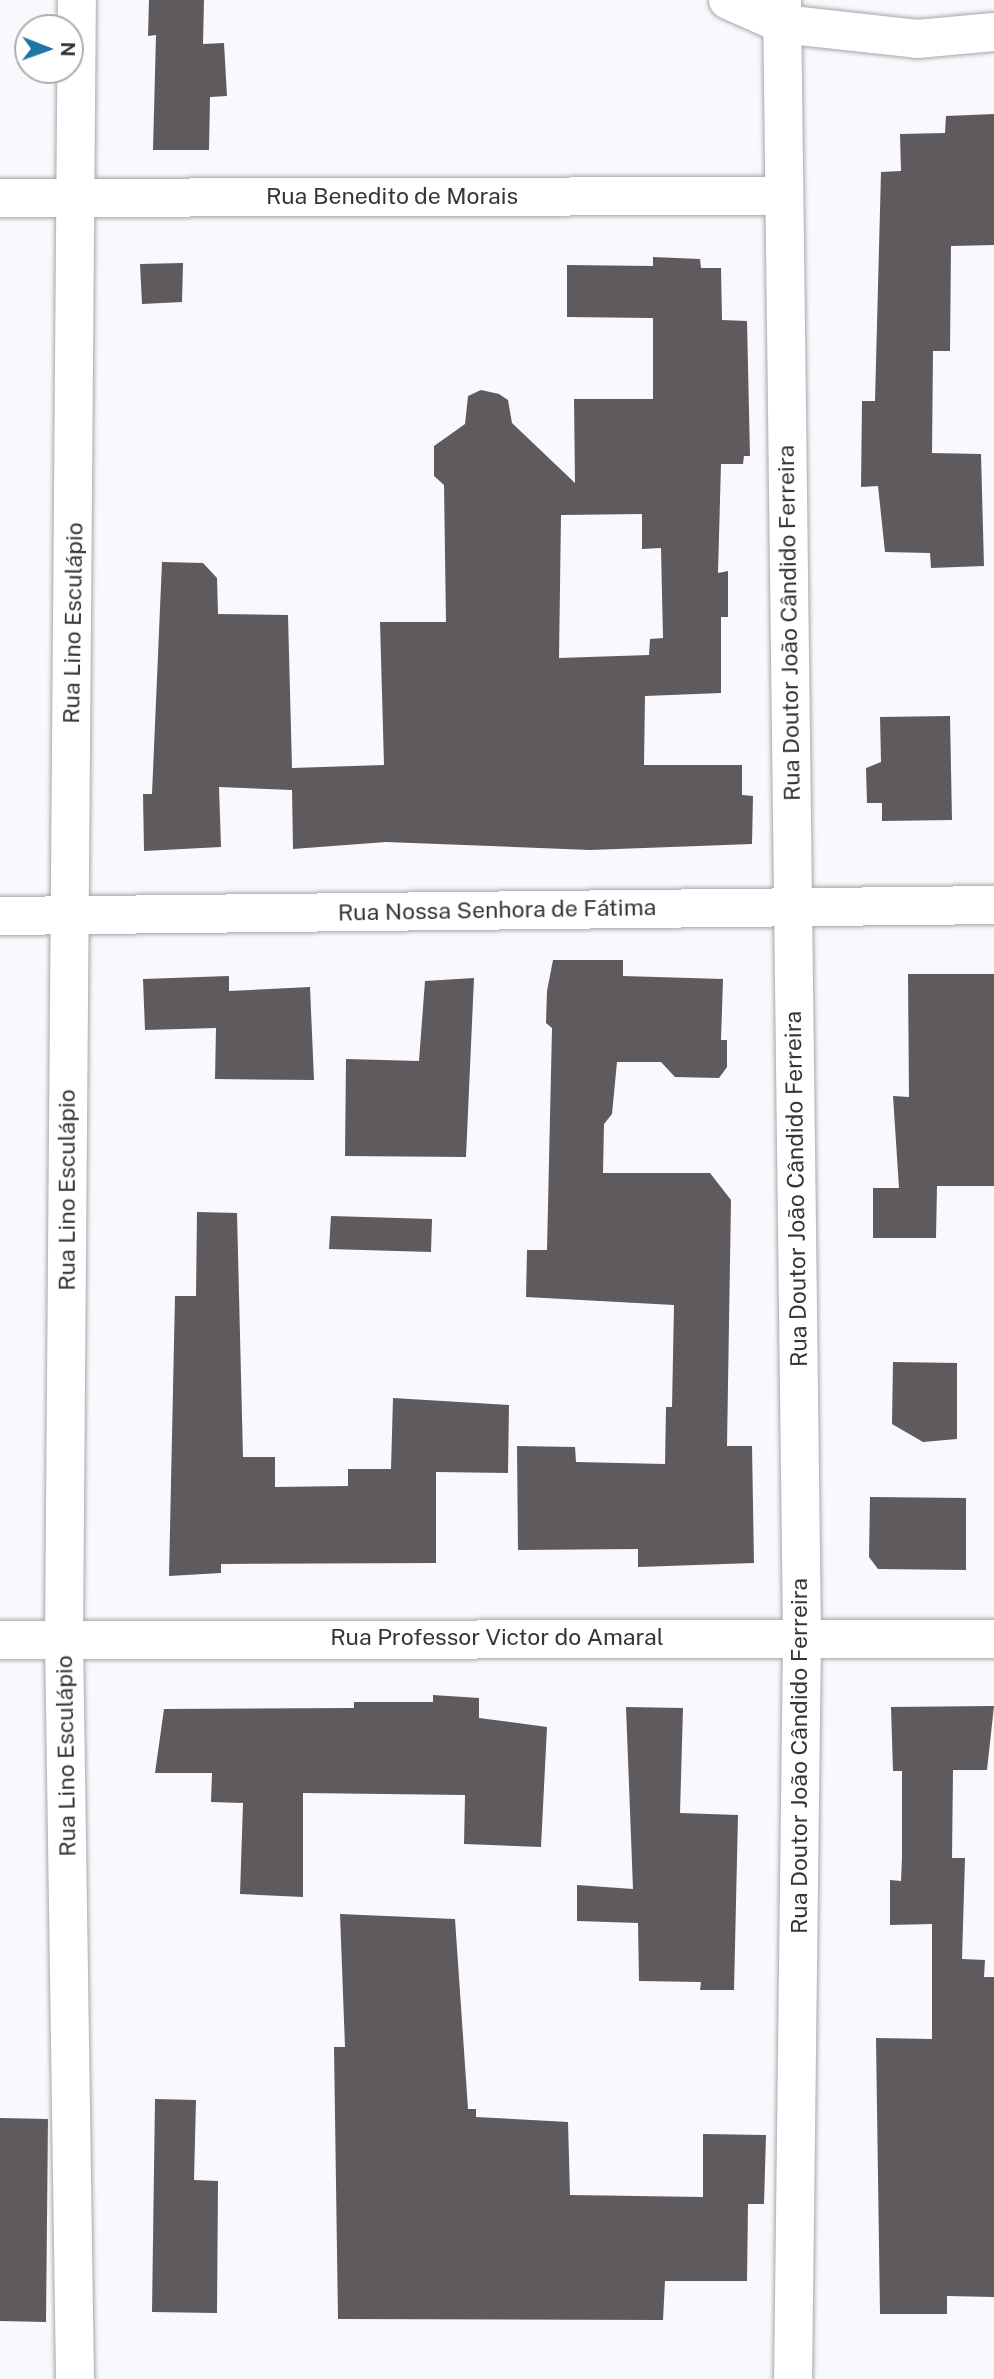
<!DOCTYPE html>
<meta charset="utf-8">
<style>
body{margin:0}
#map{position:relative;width:994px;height:2379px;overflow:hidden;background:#f8f8fd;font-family:"Public Sans",sans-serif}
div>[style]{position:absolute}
.building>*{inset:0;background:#5e5a5d}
.roads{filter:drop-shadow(0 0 2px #a6a6ab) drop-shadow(0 0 2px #a6a6ab)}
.minor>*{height:38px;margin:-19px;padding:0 19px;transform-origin:19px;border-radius:19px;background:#fff}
.major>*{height:38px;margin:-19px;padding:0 19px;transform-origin:19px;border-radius:19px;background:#fff}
span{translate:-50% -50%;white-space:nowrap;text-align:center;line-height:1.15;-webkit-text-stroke:7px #fff;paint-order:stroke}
.street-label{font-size:23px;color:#353537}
.north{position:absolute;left:14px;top:14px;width:70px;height:70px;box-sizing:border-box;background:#fff;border:2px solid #aeaeaf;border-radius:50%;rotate:91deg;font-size:19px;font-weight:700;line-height:28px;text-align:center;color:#353537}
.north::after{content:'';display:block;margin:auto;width:24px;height:32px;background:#1f75a5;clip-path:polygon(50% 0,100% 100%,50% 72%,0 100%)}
</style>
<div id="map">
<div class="building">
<i style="clip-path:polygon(149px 0,204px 0,203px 44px,224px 43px,227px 96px,210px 97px,209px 150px,153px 150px,156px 35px,148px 36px)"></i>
<i style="clip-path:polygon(994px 114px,994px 245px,951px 246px,950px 351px,933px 351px,932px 453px,981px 454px,984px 566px,931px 568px,930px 553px,885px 552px,878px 486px,861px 487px,862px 401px,875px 401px,881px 172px,901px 171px,900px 134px,945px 133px,946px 116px)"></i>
<i style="clip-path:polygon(evenodd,653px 257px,700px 259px,701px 268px,721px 268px,722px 320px,747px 321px,750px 456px,744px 456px,743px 464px,721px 464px,718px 573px,728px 571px,728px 617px,721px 617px,721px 693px,645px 696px,644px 765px,742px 765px,742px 795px,753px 796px,752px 844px,590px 850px,386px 842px,293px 849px,292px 790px,219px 787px,221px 847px,144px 851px,143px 794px,152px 794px,162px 562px,203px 563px,217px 578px,218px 614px,288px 615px,292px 768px,384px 765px,380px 622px,446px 622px,444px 485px,434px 476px,434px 446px,465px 424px,468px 396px,481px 390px,499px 394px,508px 400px,512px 423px,575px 483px,574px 399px,653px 399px,653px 318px,567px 317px,567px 265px,653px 266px,653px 257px,642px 514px,642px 549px,661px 548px,663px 638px,650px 639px,649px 655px,559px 658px,561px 515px,642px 514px)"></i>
<i style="clip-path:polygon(183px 263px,182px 302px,142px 304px,140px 264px)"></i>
<i style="clip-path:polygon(950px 716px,952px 820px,882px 821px,882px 803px,867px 803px,866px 768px,881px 762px,880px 717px)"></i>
<i style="clip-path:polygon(553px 960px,623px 960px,623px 976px,723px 979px,721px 1040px,727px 1040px,727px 1067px,719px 1078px,675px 1077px,661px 1062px,617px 1062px,612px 1114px,604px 1124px,603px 1173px,710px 1173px,731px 1200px,727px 1446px,752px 1446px,754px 1563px,638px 1567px,638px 1549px,518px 1550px,517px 1446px,575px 1447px,576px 1462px,665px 1464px,666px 1407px,672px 1407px,674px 1305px,526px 1297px,527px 1250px,547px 1250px,552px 1028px,546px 1023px,547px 991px)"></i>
<i style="clip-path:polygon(908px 974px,994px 974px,994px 1186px,937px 1186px,936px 1238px,873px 1238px,873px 1188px,899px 1188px,893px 1096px,909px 1097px)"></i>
<i style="clip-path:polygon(229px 976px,229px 991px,310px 987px,314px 1080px,215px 1079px,216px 1028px,145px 1030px,143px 979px)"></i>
<i style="clip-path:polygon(474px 978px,466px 1157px,345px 1156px,346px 1059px,419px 1061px,425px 981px)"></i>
<i style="clip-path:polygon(197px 1212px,237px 1213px,243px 1457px,275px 1457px,275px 1487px,348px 1486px,348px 1469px,391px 1469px,393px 1398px,509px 1405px,508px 1473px,436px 1472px,436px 1563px,221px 1564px,221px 1573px,169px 1576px,175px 1296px,196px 1296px)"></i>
<i style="clip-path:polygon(331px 1216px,432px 1219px,431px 1252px,329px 1249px)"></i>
<i style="clip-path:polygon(893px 1362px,957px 1363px,957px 1439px,923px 1442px,892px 1424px)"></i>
<i style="clip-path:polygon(870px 1497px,966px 1498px,966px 1570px,878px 1569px,869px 1557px)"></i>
<i style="clip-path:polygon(433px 1695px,479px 1698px,479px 1718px,547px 1727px,541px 1847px,464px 1844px,465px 1795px,303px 1793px,303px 1897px,240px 1894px,243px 1803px,211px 1802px,212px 1773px,155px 1773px,164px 1709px,354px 1708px,354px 1702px,433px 1702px)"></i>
<i style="clip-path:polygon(994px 1706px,987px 1770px,953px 1770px,952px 1858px,965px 1858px,962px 1959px,985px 1960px,984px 1977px,994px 1977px,994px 2297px,947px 2296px,947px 2314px,880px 2314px,876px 2038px,932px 2039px,932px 1924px,890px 1925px,890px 1880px,901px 1881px,902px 1857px,902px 1771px,893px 1771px,891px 1707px)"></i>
<i style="clip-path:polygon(626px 1707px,683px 1708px,680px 1813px,738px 1815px,734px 1990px,700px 1990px,701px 1982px,639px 1981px,638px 1923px,577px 1921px,577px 1885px,633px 1889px)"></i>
<i style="clip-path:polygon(340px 1914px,455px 1919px,468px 2109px,476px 2109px,476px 2117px,568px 2122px,570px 2195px,703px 2197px,703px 2134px,766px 2135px,764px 2204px,748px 2204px,747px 2281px,665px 2281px,663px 2320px,338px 2319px,334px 2047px,345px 2047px)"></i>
<i style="clip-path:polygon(155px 2099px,196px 2100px,194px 2180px,218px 2181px,217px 2313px,152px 2312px)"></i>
<i style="clip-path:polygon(0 2118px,48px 2119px,46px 2322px,0 2321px)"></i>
</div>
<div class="roads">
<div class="minor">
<i style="left:782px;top:0;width:1636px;rotate:89.3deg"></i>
<i style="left:802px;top:1636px;width:743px;rotate:90.69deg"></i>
<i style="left:0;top:198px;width:784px;rotate:-0.15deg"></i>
<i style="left:0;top:916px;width:994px;rotate:-0.63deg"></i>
<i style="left:0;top:1640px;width:994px;rotate:-0.06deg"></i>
<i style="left:75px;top:2379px;width:741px;rotate:-90.85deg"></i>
<i style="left:64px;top:1638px;width:1638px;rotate:-89.55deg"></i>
</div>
<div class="major">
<i style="left:728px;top:0;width:59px;rotate:24deg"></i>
<i style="left:782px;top:24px;width:136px;rotate:6.3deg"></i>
<i style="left:917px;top:39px;width:77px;rotate:-5.2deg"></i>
</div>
</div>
<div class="street-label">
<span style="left:392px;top:196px">Rua Benedito de Morais</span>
<span style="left:73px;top:623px;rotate:-89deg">Rua Lino Esculápio</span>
<span style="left:789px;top:623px;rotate:-91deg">Rua Doutor João Cândido Ferreira</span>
<span style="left:497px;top:910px;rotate:-1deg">Rua Nossa Senhora de Fátima</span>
<span style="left:796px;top:1189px;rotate:-91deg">Rua Doutor João Cândido Ferreira</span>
<span style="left:67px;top:1190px;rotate:-90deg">Rua Lino Esculápio</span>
<span style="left:497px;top:1637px">Rua Professor Victor do Amaral</span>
<span style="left:66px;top:1756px;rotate:-91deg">Rua Lino Esculápio</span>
<span style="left:799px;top:1756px;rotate:-90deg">Rua Doutor João Cândido Ferreira</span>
</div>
<div class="north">N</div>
</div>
